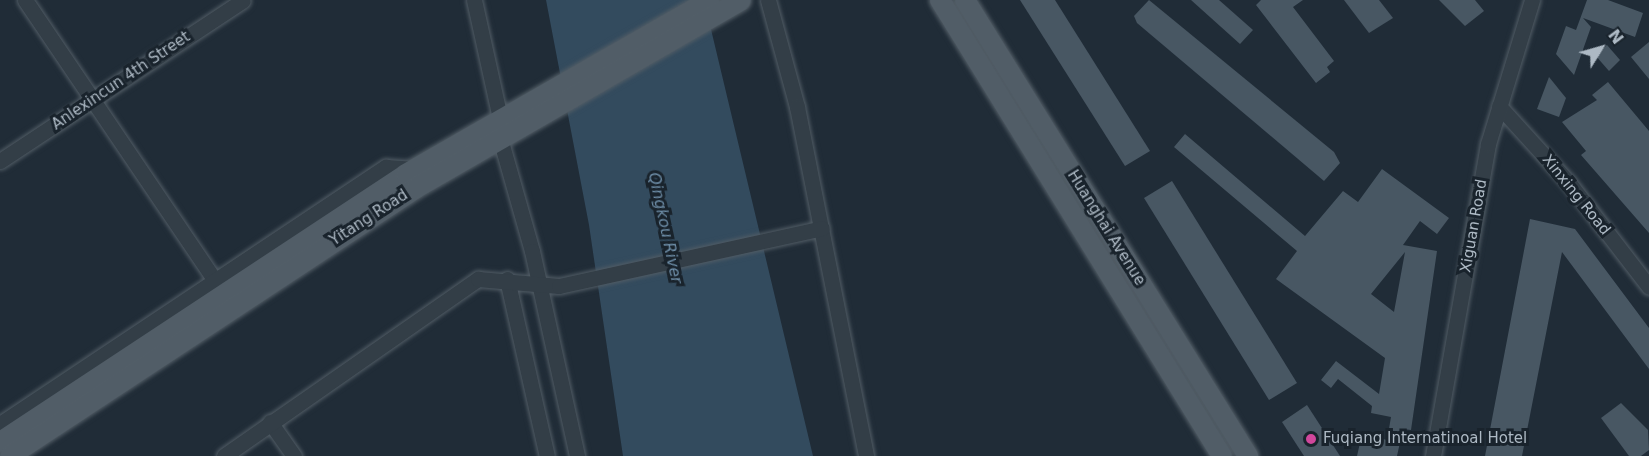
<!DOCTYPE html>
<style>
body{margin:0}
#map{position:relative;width:1649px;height:456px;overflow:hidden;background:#202c37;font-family:"DejaVu Sans",sans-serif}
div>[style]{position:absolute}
.water>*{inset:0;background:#334b5e}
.building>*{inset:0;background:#485763}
.roads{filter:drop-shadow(0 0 2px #515c65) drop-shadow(0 0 2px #515c65)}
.minor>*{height:15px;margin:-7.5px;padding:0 7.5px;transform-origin:7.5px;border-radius:7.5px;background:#333e47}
.major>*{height:20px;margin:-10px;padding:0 10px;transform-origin:10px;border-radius:10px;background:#515d67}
.dots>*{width:16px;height:16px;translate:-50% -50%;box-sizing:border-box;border:3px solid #19232c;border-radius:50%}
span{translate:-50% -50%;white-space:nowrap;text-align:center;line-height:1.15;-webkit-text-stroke:6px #19232c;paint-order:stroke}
.street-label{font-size:15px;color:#adb9c4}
.poi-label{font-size:15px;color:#adb9c4}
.left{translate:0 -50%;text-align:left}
.water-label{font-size:16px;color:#6e8ea8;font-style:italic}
.north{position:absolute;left:1571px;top:18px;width:60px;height:60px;-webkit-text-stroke:4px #19232c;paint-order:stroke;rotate:53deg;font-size:16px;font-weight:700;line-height:24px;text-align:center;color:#adb9c4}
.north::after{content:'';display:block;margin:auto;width:21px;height:27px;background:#adb9c4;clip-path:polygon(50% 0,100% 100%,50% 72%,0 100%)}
</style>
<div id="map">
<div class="water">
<i style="clip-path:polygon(546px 0,704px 0,813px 456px,623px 456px,589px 225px)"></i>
</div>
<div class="building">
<i style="clip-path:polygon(1020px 0,1055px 0,1150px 151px,1125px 166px)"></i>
<i style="clip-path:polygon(1149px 0,1334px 152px,1340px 163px,1324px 181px,1137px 23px,1134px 16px)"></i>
<i style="clip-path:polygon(1191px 0,1219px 0,1253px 30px,1240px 44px)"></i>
<i style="clip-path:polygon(1261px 0,1303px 0,1293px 7px,1334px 61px,1327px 67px,1330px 72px,1316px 83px,1256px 5px)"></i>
<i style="clip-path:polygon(1344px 0,1379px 0,1393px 18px,1369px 33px)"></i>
<i style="clip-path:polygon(1439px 0,1475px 0,1484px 11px,1465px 26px)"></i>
<i style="clip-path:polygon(1587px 0,1608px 0,1643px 13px,1635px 37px,1583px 18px,1591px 27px,1574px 75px,1556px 54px,1566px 26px,1576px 30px)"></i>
<i style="clip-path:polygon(1649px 42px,1649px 79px,1631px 57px)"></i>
<i style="clip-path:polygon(1607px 45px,1620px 60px,1609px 71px,1595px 55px)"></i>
<i style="clip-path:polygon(1549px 77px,1566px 98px,1559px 117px,1537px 109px)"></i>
<i style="clip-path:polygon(1608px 82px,1649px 131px,1649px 233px,1581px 155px,1586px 151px,1562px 122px,1597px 100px,1592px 95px)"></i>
<i style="clip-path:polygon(evenodd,1185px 134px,1305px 236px,1343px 191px,1358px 202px,1382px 169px,1449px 218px,1437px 234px,1420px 221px,1403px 245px,1437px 251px,1411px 430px,1403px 429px,1397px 456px,1357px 456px,1362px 434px,1387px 440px,1391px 417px,1371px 413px,1372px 406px,1338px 379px,1331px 388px,1321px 380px,1336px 361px,1379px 394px,1385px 358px,1276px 279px,1297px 251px,1174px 147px,1185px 134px,1405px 252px,1394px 312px,1371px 294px,1405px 252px)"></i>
<i style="clip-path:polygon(1172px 181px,1297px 383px,1269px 400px,1144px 198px)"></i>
<i style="clip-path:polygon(1530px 219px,1575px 229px,1649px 328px,1649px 369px,1562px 252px,1522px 456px,1485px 456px)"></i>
<i style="clip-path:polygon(1621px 403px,1648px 430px,1649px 450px,1641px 456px,1629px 456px,1601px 418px)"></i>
<i style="clip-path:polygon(1307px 405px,1340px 456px,1304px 456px,1282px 422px)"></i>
</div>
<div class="roads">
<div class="minor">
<i style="left:25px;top:0;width:348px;rotate:55.9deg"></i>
<i style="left:474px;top:0;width:121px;rotate:77.6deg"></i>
<i style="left:768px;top:0;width:111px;rotate:74.8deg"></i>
<i style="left:797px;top:107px;width:356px;rotate:78.8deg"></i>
<i style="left:1499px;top:106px;width:104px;rotate:47.7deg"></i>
<i style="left:1569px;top:183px;width:131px;rotate:52.4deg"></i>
<i style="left:500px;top:138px;width:117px;rotate:74.2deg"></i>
<i style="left:532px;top:251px;width:210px;rotate:77.6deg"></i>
<i style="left:0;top:161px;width:291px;rotate:-33.5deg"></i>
<i style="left:507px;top:279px;width:181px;rotate:77.3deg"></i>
<i style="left:270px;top:422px;width:42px;rotate:54.8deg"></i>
<i style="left:0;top:424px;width:464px;rotate:-33.7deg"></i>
<i style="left:386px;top:167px;width:29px;rotate:4deg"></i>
<i style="left:224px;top:456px;width:310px;rotate:-34.9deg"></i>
<i style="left:478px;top:279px;width:81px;rotate:4.9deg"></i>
<i style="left:559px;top:286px;width:269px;rotate:-12.4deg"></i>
<i style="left:1433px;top:456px;width:317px;rotate:-80deg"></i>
<i style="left:1488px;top:144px;width:151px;rotate:-73deg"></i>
</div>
<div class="major">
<i style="left:940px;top:0;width:536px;rotate:58.27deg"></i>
<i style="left:965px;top:0;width:537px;rotate:58.18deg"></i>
<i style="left:0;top:442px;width:486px;rotate:-33.4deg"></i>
<i style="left:406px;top:174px;width:350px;rotate:-29.8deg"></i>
<i style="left:10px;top:456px;width:486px;rotate:-33.4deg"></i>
<i style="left:416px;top:188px;width:375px;rotate:-30deg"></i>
</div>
</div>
<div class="dots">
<i style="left:1311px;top:439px;background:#d1479c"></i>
</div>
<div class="street-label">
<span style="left:121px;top:81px;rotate:-34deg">Anlexincun 4th Street</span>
<span style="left:1576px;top:195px;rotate:51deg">Xinxing Road</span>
<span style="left:369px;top:218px;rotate:-33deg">Yitang Road</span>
<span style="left:1474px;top:226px;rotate:-80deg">Xiguan Road</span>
<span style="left:1106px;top:228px;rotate:58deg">Huanghai Avenue</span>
</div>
<div class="poi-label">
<span class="left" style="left:1323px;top:439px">Fuqiang Internatinoal Hotel</span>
</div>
<div class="water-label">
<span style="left:665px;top:228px;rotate:78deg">Qingkou River</span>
</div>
<div class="north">N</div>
</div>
